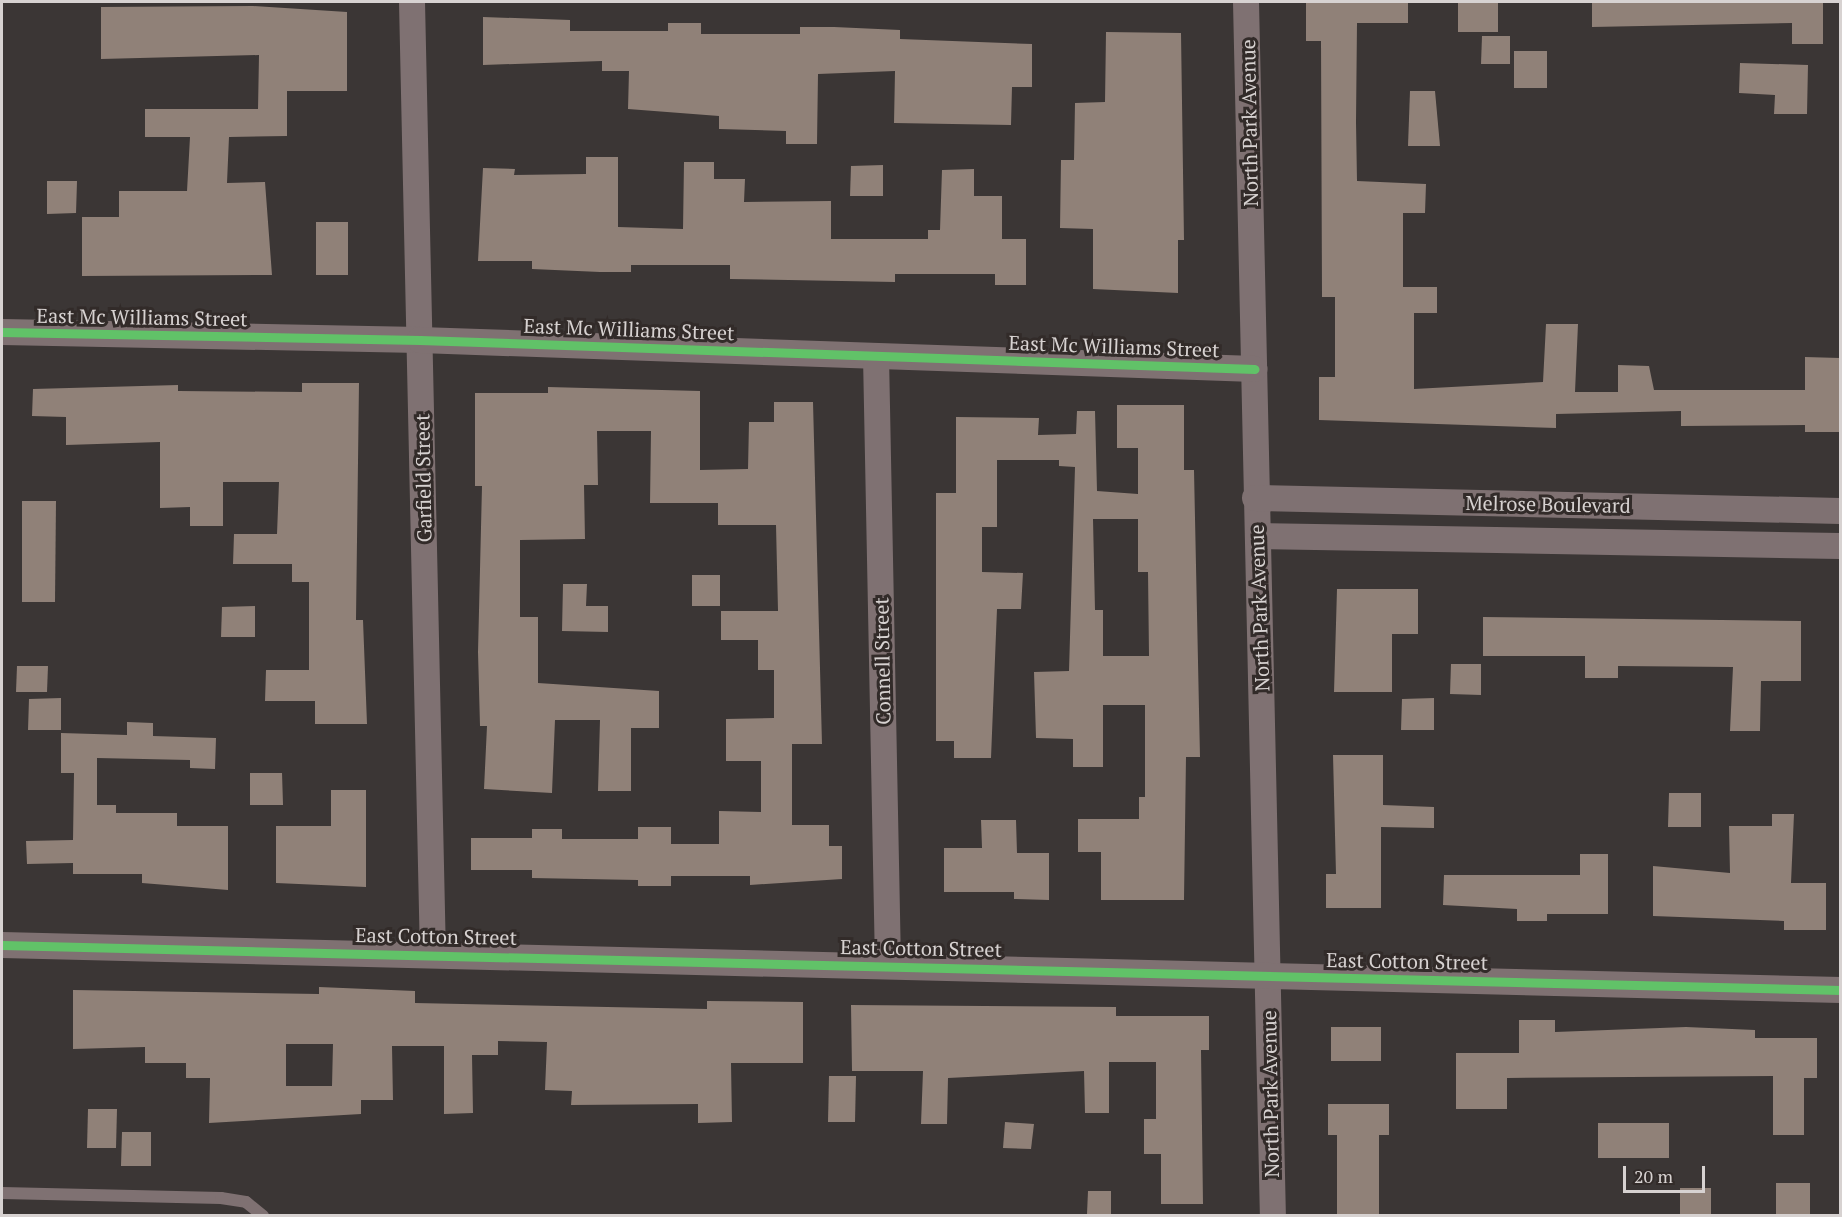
<!DOCTYPE html>
<style>
body{margin:0}
#map{position:relative;width:1842px;height:1217px;overflow:hidden;background:#3b3635;font-family:"PT Serif",serif}
div>[style]{position:absolute}
.building>*{inset:0;background:#908178}
.service>*{height:12px;margin:-6px;padding:0 6px;transform-origin:6px;border-radius:6px;background:#7f7172}
.minor>*{height:26px;margin:-13px;padding:0 13px;transform-origin:13px;border-radius:13px;background:#7f7172}
.cycleway>*{height:9px;margin:-4.5px;padding:0 4.5px;transform-origin:4.5px;border-radius:4.5px;background:#61c268}
span{translate:-50% -50%;white-space:nowrap;text-align:center;line-height:1.15;-webkit-text-stroke:6px #322b29;paint-order:stroke}
.street-label{font-size:20px;color:#d7d2d1}
.frame{position:absolute;inset:0;border:3px solid #d7d2d1;pointer-events:none}
.scale{position:absolute;left:1623px;top:1166px;width:82px;height:27px;box-sizing:border-box;border:3px solid #d7d2d1;border-top:0;padding-left:8px;font-size:18px;line-height:21px;white-space:nowrap;color:#d7d2d1;-webkit-text-stroke:4px #322b29;paint-order:stroke}
</style>
<div id="map">
<div class="building">
<i style="clip-path:polygon(1306px 2px,1408px 2px,1408px 23px,1357px 23px,1356px 122px,1357px 181px,1426px 184px,1425px 213px,1403px 213px,1403px 287px,1437px 287px,1437px 313px,1414px 313px,1414px 389px,1543px 382px,1546px 324px,1578px 324px,1575px 392px,1618px 392px,1618px 365px,1649px 366px,1654px 390px,1805px 390px,1805px 357px,1840px 358px,1840px 432px,1805px 432px,1805px 425px,1681px 426px,1681px 411px,1556px 414px,1556px 428px,1319px 420px,1319px 377px,1335px 377px,1335px 297px,1322px 297px,1321px 41px,1306px 41px)"></i>
<i style="clip-path:polygon(1458px 2px,1498px 2px,1498px 32px,1458px 32px)"></i>
<i style="clip-path:polygon(1592px 2px,1823px 2px,1823px 44px,1792px 44px,1792px 23px,1592px 27px)"></i>
<i style="clip-path:polygon(253px 6px,347px 12px,347px 91px,287px 91px,287px 136px,229px 137px,227px 183px,265px 182px,272px 275px,82px 276px,82px 217px,119px 217px,119px 191px,187px 191px,190px 137px,145px 137px,145px 109px,258px 109px,259px 55px,101px 59px,101px 7px)"></i>
<i style="clip-path:polygon(483px 17px,570px 20px,570px 31px,668px 31px,668px 23px,701px 23px,701px 34px,800px 34px,800px 27px,834px 27px,900px 30px,900px 39px,1032px 44px,1032px 87px,1012px 87px,1011px 125px,894px 123px,895px 71px,818px 74px,817px 144px,786px 144px,786px 131px,719px 129px,719px 116px,628px 109px,629px 71px,602px 71px,602px 61px,483px 65px)"></i>
<i style="clip-path:polygon(1106px 32px,1181px 33px,1184px 240px,1178px 240px,1178px 293px,1093px 289px,1093px 229px,1060px 228px,1061px 160px,1074px 160px,1075px 103px,1105px 102px)"></i>
<i style="clip-path:polygon(1482px 36px,1510px 36px,1510px 64px,1481px 64px)"></i>
<i style="clip-path:polygon(1514px 51px,1547px 51px,1547px 88px,1514px 88px)"></i>
<i style="clip-path:polygon(1740px 63px,1808px 65px,1807px 114px,1774px 114px,1775px 95px,1739px 93px)"></i>
<i style="clip-path:polygon(1410px 91px,1435px 91px,1440px 146px,1408px 146px)"></i>
<i style="clip-path:polygon(586px 157px,618px 157px,618px 227px,683px 229px,684px 162px,714px 162px,714px 179px,745px 179px,744px 202px,831px 201px,831px 239px,928px 239px,928px 230px,940px 230px,942px 170px,974px 169px,974px 196px,1002px 196px,1002px 239px,1026px 239px,1026px 285px,995px 285px,995px 274px,895px 274px,895px 282px,730px 279px,730px 265px,631px 265px,631px 272px,600px 272px,532px 269px,532px 261px,478px 261px,483px 168px,515px 169px,514px 175px,586px 174px)"></i>
<i style="clip-path:polygon(883px 165px,883px 196px,850px 196px,851px 166px)"></i>
<i style="clip-path:polygon(47px 181px,77px 181px,76px 213px,47px 214px)"></i>
<i style="clip-path:polygon(316px 222px,348px 222px,348px 275px,316px 275px)"></i>
<i style="clip-path:polygon(302px 383px,359px 383px,356px 620px,363px 620px,367px 724px,315px 724px,315px 701px,265px 701px,266px 670px,309px 670px,309px 582px,292px 582px,292px 564px,233px 564px,234px 534px,277px 534px,279px 482px,223px 482px,223px 526px,190px 526px,190px 507px,160px 508px,160px 442px,66px 445px,66px 417px,32px 416px,33px 389px,178px 385px,178px 391px,302px 392px)"></i>
<i style="clip-path:polygon(548px 387px,700px 391px,700px 470px,748px 469px,749px 422px,774px 422px,774px 402px,813px 402px,822px 744px,792px 744px,792px 825px,829px 825px,829px 846px,842px 846px,842px 879px,750px 885px,750px 876px,671px 876px,671px 886px,638px 886px,638px 880px,532px 878px,532px 870px,471px 870px,471px 838px,532px 838px,532px 829px,562px 829px,562px 839px,638px 839px,638px 827px,671px 827px,671px 844px,719px 844px,719px 811px,761px 812px,761px 761px,726px 761px,726px 719px,774px 718px,774px 670px,758px 670px,758px 640px,721px 640px,721px 611px,778px 611px,776px 525px,718px 525px,718px 503px,650px 503px,651px 431px,597px 431px,598px 485px,584px 485px,585px 539px,520px 540px,520px 617px,538px 617px,538px 683px,659px 691px,659px 728px,631px 728px,631px 791px,598px 791px,600px 720px,555px 720px,552px 793px,484px 789px,487px 726px,480px 726px,478px 652px,482px 486px,475px 486px,475px 393px,548px 393px)"></i>
<i style="clip-path:polygon(evenodd,1117px 405px,1184px 405px,1184px 470px,1194px 470px,1200px 757px,1186px 757px,1184px 900px,1101px 900px,1101px 852px,1078px 852px,1078px 819px,1139px 819px,1139px 797px,1145px 797px,1145px 705px,1103px 705px,1103px 767px,1073px 767px,1073px 739px,1036px 738px,1034px 672px,1069px 671px,1075px 467px,1059px 466px,1059px 460px,997px 460px,997px 527px,982px 527px,982px 572px,1023px 573px,1021px 609px,997px 609px,991px 758px,954px 758px,954px 741px,936px 741px,936px 493px,956px 493px,956px 417px,1039px 418px,1038px 435px,1076px 434px,1077px 411px,1095px 411px,1097px 491px,1138px 494px,1138px 448px,1117px 448px,1117px 405px,1093px 519px,1138px 519px,1138px 572px,1148px 572px,1149px 656px,1103px 656px,1103px 610px,1095px 610px,1093px 519px)"></i>
<i style="clip-path:polygon(22px 501px,56px 501px,55px 602px,22px 602px)"></i>
<i style="clip-path:polygon(692px 575px,720px 575px,720px 606px,692px 606px)"></i>
<i style="clip-path:polygon(563px 584px,587px 584px,586px 606px,608px 606px,608px 632px,562px 631px)"></i>
<i style="clip-path:polygon(1337px 589px,1418px 589px,1418px 634px,1392px 634px,1392px 692px,1334px 692px)"></i>
<i style="clip-path:polygon(255px 606px,255px 637px,221px 637px,222px 607px)"></i>
<i style="clip-path:polygon(1483px 617px,1801px 621px,1801px 681px,1761px 681px,1760px 731px,1730px 731px,1733px 667px,1618px 666px,1618px 678px,1585px 678px,1585px 656px,1483px 656px)"></i>
<i style="clip-path:polygon(1451px 664px,1481px 664px,1481px 695px,1450px 694px)"></i>
<i style="clip-path:polygon(17px 666px,48px 666px,47px 692px,16px 692px)"></i>
<i style="clip-path:polygon(61px 698px,61px 730px,28px 730px,29px 699px)"></i>
<i style="clip-path:polygon(1434px 698px,1434px 730px,1401px 730px,1402px 699px)"></i>
<i style="clip-path:polygon(127px 722px,153px 723px,153px 736px,216px 738px,215px 769px,190px 768px,190px 760px,97px 758px,97px 805px,116px 805px,116px 813px,177px 813px,177px 826px,228px 826px,228px 890px,142px 883px,142px 874px,73px 874px,73px 863px,27px 864px,26px 841px,73px 840px,74px 773px,61px 773px,61px 733px,127px 735px)"></i>
<i style="clip-path:polygon(1333px 755px,1383px 755px,1383px 805px,1434px 807px,1434px 828px,1381px 827px,1381px 908px,1326px 908px,1326px 874px,1336px 874px)"></i>
<i style="clip-path:polygon(250px 773px,282px 773px,283px 805px,250px 805px)"></i>
<i style="clip-path:polygon(331px 790px,366px 790px,366px 887px,276px 883px,276px 826px,331px 826px)"></i>
<i style="clip-path:polygon(1669px 793px,1701px 793px,1701px 827px,1668px 827px)"></i>
<i style="clip-path:polygon(1772px 814px,1794px 814px,1791px 883px,1826px 883px,1826px 930px,1784px 930px,1784px 921px,1653px 916px,1653px 866px,1730px 873px,1729px 826px,1772px 826px)"></i>
<i style="clip-path:polygon(981px 820px,1016px 820px,1017px 853px,1049px 853px,1049px 900px,1014px 899px,1014px 892px,944px 892px,944px 848px,982px 848px)"></i>
<i style="clip-path:polygon(1580px 854px,1608px 854px,1608px 914px,1547px 914px,1547px 921px,1517px 921px,1517px 909px,1443px 905px,1444px 875px,1580px 875px)"></i>
<i style="clip-path:polygon(evenodd,319px 987px,415px 991px,415px 1003px,707px 1009px,707px 1001px,803px 1002px,803px 1063px,731px 1063px,732px 1122px,698px 1123px,698px 1104px,571px 1105px,572px 1091px,545px 1090px,547px 1042px,498px 1041px,498px 1055px,472px 1055px,473px 1113px,444px 1114px,444px 1046px,392px 1046px,393px 1100px,361px 1100px,361px 1114px,209px 1123px,210px 1078px,186px 1078px,186px 1063px,145px 1063px,145px 1047px,73px 1049px,73px 990px,319px 994px,319px 987px,286px 1044px,333px 1044px,332px 1086px,286px 1086px,286px 1044px)"></i>
<i style="clip-path:polygon(851px 1005px,1116px 1007px,1116px 1016px,1209px 1016px,1209px 1050px,1201px 1050px,1203px 1204px,1161px 1204px,1161px 1154px,1144px 1154px,1144px 1119px,1156px 1119px,1156px 1062px,1109px 1062px,1109px 1113px,1085px 1113px,1084px 1071px,948px 1078px,947px 1124px,921px 1124px,923px 1071px,852px 1071px)"></i>
<i style="clip-path:polygon(1519px 1020px,1555px 1020px,1555px 1032px,1686px 1027px,1755px 1030px,1755px 1038px,1817px 1038px,1817px 1078px,1804px 1078px,1804px 1135px,1773px 1135px,1773px 1076px,1507px 1078px,1507px 1109px,1456px 1109px,1456px 1053px,1519px 1053px)"></i>
<i style="clip-path:polygon(1331px 1027px,1381px 1027px,1381px 1061px,1331px 1061px)"></i>
<i style="clip-path:polygon(829px 1076px,856px 1076px,855px 1122px,828px 1122px)"></i>
<i style="clip-path:polygon(1328px 1104px,1389px 1104px,1389px 1135px,1379px 1135px,1379px 1215px,1337px 1215px,1337px 1135px,1328px 1135px)"></i>
<i style="clip-path:polygon(88px 1109px,117px 1109px,116px 1148px,87px 1148px)"></i>
<i style="clip-path:polygon(1005px 1122px,1034px 1124px,1031px 1149px,1003px 1148px)"></i>
<i style="clip-path:polygon(1598px 1123px,1669px 1123px,1669px 1158px,1598px 1158px)"></i>
<i style="clip-path:polygon(122px 1132px,151px 1132px,151px 1166px,121px 1166px)"></i>
<i style="clip-path:polygon(1776px 1183px,1810px 1183px,1810px 1215px,1776px 1215px)"></i>
<i style="clip-path:polygon(1680px 1188px,1711px 1188px,1711px 1214px,1680px 1214px)"></i>
<i style="clip-path:polygon(1088px 1191px,1111px 1191px,1111px 1214px,1087px 1214px)"></i>
</div>
<div class="service">
<i style="left:2px;top:1193px;width:219px;rotate:1.3deg"></i>
<i style="left:221px;top:1198px;width:25px;rotate:9deg"></i>
<i style="left:246px;top:1202px;width:22px;rotate:39deg"></i>
</div>
<div class="minor">
<i style="left:412px;top:2px;width:952px;rotate:88.74deg"></i>
<i style="left:1246px;top:2px;width:1214px;rotate:88.73deg"></i>
<i style="left:2px;top:332px;width:418px;rotate:1.1deg"></i>
<i style="left:420px;top:340px;width:835px;rotate:1.99deg"></i>
<i style="left:876px;top:356px;width:610px;rotate:88.87deg"></i>
<i style="left:1255px;top:498px;width:585px;rotate:1.27deg"></i>
<i style="left:1258px;top:536px;width:582px;rotate:0.98deg"></i>
<i style="left:2px;top:945px;width:1839px;rotate:1.4deg"></i>
</div>
<div class="cycleway">
<i style="left:2px;top:332px;width:418px;rotate:1.1deg"></i>
<i style="left:420px;top:340px;width:835px;rotate:1.99deg"></i>
<i style="left:2px;top:945px;width:1839px;rotate:1.4deg"></i>
</div>
<div class="street-label">
<span style="left:1249px;top:123px;rotate:-91deg">North Park Avenue</span>
<span style="left:142px;top:317px;rotate:1deg">East Mc Williams Street</span>
<span style="left:629px;top:329px;rotate:2deg">East Mc Williams Street</span>
<span style="left:1114px;top:346px;rotate:2deg">East Mc Williams Street</span>
<span style="left:423px;top:478px;rotate:-91deg">Garfield Street</span>
<span style="left:1548px;top:504px;rotate:1deg">Melrose Boulevard</span>
<span style="left:1259px;top:608px;rotate:-92deg">North Park Avenue</span>
<span style="left:882px;top:661px;rotate:-91deg">Connell Street</span>
<span style="left:436px;top:936px;rotate:1deg">East Cotton Street</span>
<span style="left:921px;top:948px;rotate:1deg">East Cotton Street</span>
<span style="left:1407px;top:961px;rotate:1deg">East Cotton Street</span>
<span style="left:1270px;top:1094px;rotate:-91deg">North Park Avenue</span>
</div>
<div class="frame"></div>
<div class="scale">20 m</div>
</div>
